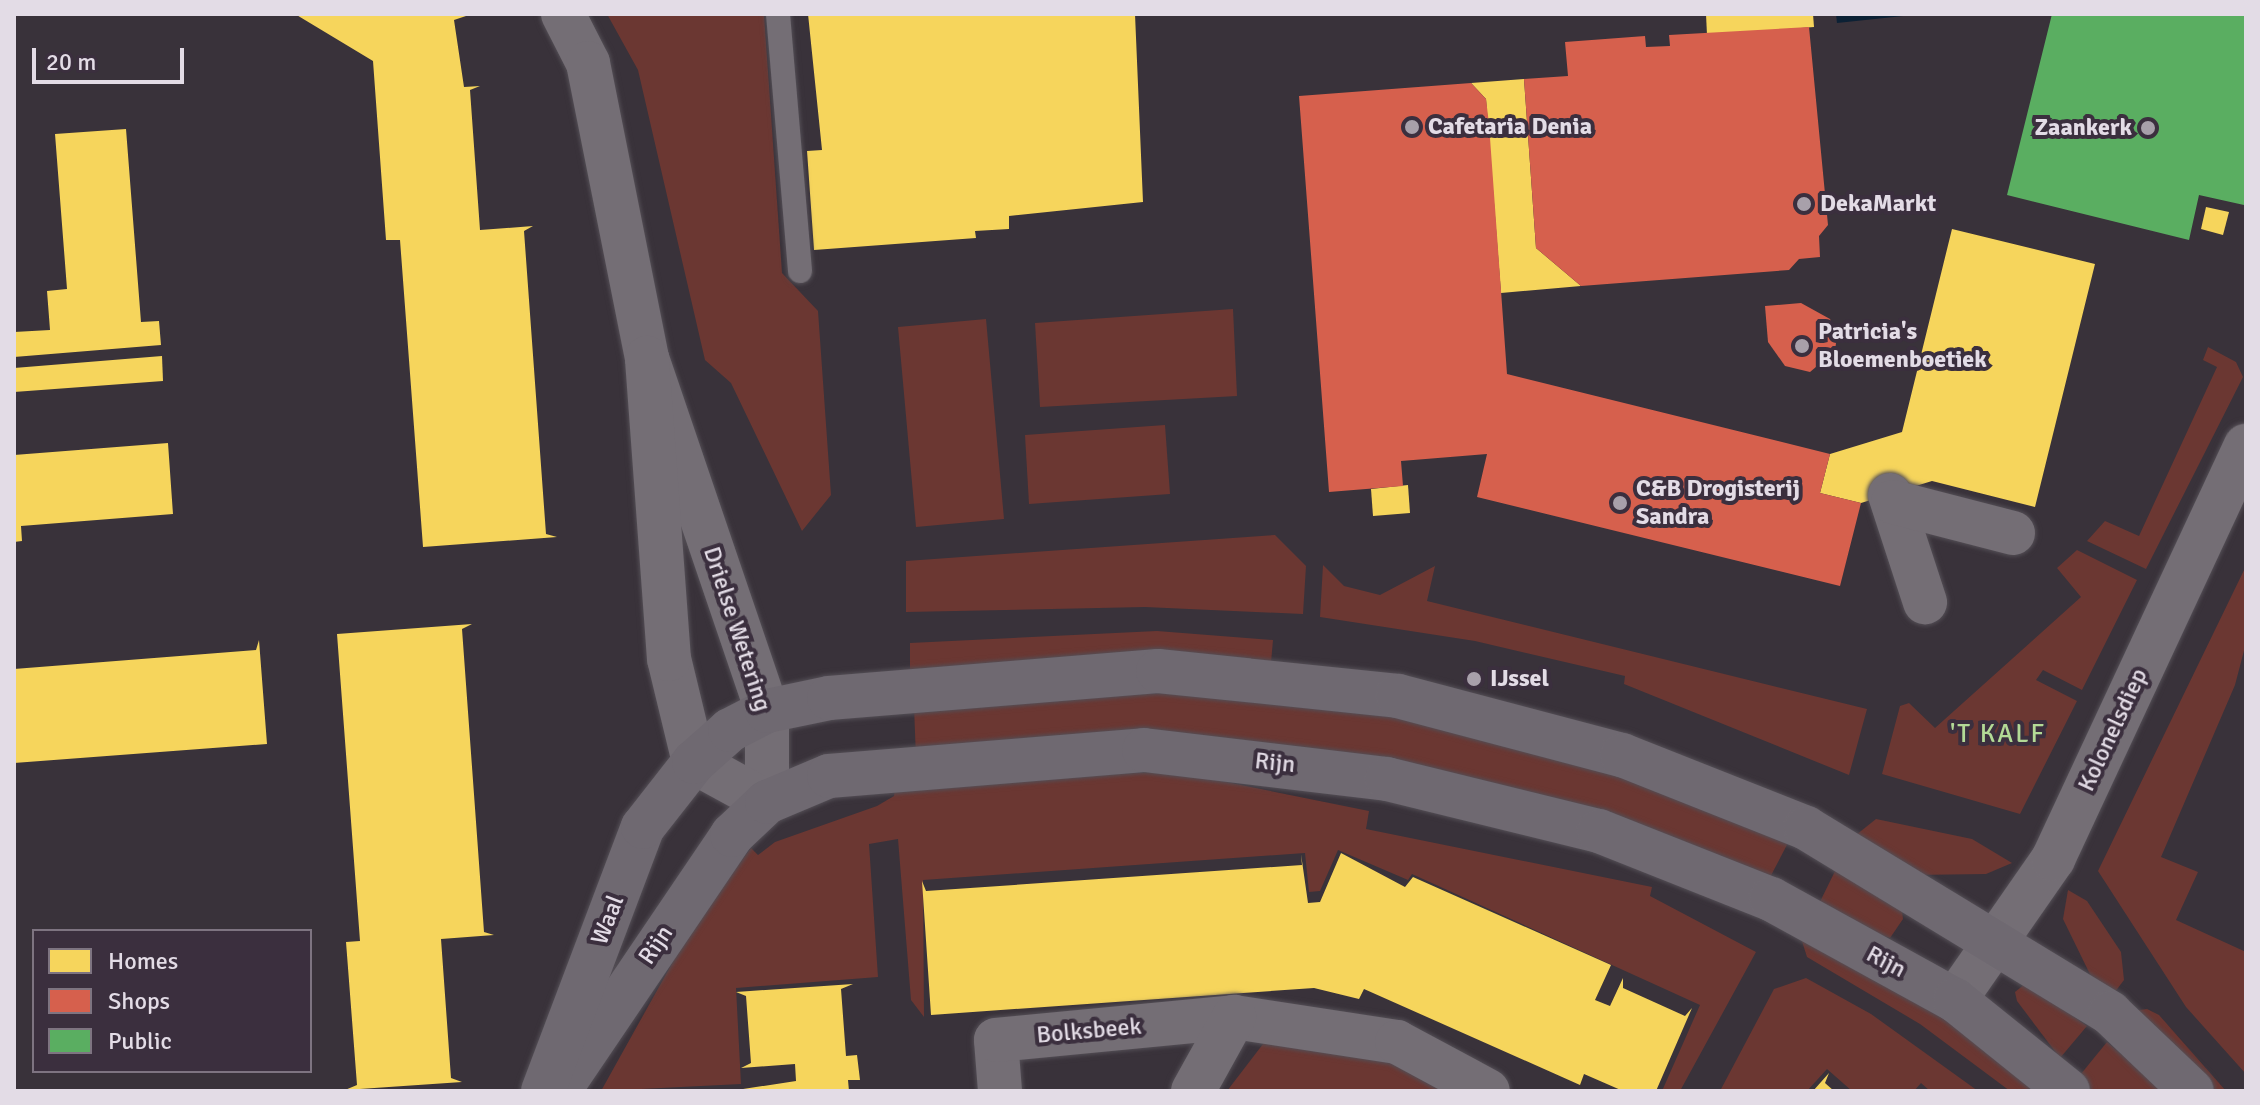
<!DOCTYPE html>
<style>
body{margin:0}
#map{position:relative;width:2260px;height:1105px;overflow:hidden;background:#39323a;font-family:Signika,sans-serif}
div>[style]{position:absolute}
.green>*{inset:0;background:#6b3732}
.water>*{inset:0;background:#0c2135}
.homes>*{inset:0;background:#f6d55c}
.shops>*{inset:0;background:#d6604d}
.public>*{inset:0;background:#5aae61}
.roads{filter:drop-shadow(0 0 2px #534e55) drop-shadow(0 0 2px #534e55)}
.lane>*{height:24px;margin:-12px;padding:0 12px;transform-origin:12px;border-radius:12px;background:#746e75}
.street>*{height:44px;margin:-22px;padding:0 22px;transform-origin:22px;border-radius:22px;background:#746e75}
.secondary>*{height:44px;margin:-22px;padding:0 22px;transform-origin:22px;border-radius:22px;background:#6f6971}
.dots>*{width:22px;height:22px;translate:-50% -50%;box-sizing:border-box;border:4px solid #3b2f3e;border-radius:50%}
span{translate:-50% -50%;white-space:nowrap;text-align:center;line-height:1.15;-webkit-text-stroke:8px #3b2f3e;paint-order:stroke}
.poi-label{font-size:24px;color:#e3dce6;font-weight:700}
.left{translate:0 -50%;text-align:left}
.right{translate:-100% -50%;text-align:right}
.street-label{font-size:24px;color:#e3dce6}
.neighbourhood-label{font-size:26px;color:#b3da96;letter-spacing:2px}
.frame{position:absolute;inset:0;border:16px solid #e3dce6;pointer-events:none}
.legend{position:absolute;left:32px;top:929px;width:280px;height:144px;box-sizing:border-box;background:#3b2f3e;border:2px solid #7e7481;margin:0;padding:10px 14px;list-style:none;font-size:24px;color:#e3dce6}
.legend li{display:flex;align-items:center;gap:16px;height:40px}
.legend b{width:40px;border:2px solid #7e7481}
.scale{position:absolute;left:32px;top:48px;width:152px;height:36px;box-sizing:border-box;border:4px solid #e3dce6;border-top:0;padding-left:10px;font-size:24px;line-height:28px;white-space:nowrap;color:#e3dce6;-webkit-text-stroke:6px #3b2f3e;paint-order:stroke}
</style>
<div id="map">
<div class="green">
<i style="clip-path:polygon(607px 14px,764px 14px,782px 273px,818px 311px,831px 495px,802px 531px,731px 383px,705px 360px,638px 70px)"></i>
<i style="clip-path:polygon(1233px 309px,1237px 396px,1040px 407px,1035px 323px)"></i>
<i style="clip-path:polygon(986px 319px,1004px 519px,916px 527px,898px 327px)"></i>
<i style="clip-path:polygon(2208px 347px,2236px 362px,2243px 377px,2146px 569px,2087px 541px,2105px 521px,2139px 536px,2217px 367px,2203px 360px)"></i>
<i style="clip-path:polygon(1165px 425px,1170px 494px,1029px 504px,1025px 435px)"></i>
<i style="clip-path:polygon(1275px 535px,1306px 566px,1303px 614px,1145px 607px,906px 612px,906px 561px)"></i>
<i style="clip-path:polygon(2077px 550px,2137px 580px,2082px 690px,2043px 670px,2036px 680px,2077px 701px,2020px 814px,1882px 774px,1900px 706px,1909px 703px,1935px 728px,2081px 597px,2057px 568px)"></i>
<i style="clip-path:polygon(1323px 565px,1344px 586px,1380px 595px,1435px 566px,1427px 601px,1867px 709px,1849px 775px,1624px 684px,1625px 676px,1475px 641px,1320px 617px)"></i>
<i style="clip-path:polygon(2246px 566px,2246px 643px,2235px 685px,2161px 857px,2198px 872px,2176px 920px,2246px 952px,2246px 1074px,2186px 1007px,2098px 871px)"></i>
<i style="clip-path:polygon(1157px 631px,1273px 640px,1270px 674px,910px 681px,910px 643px)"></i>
<i style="clip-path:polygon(1164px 693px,1420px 720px,1600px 767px,1789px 841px,1765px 887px,1458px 781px,916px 758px,914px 707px)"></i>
<i style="clip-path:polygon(1172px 771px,1369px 811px,1366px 829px,1652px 887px,1650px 896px,1756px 952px,1680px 1091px,1662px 1091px,1700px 1005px,1412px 874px,1408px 880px,1338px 850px,1320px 891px,1309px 892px,1305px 853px,923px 880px,924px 1017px,911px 1000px,898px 839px,869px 844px,878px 977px,736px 988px,741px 1084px,601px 1091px,694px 924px,751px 848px,758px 855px,775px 842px,877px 806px,894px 796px,895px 786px)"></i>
<i style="clip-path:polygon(1876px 819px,1972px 839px,2012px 863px,1986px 874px,1914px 875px,1851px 839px)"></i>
<i style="clip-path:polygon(1838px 865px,1901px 903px,1903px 919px,1890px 938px,1815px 912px)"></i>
<i style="clip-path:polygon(2068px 890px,2087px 901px,2121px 952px,2124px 980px,2105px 1005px,2063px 919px)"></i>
<i style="clip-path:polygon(1801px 938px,1938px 1014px,2035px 1088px,2010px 1091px,1920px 1024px,1807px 957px)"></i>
<i style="clip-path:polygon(1806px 978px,1871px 1014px,1978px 1091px,1930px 1091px,1921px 1083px,1914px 1091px,1852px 1091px,1827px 1069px,1807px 1091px,1720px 1091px,1774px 989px)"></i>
<i style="clip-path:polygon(2026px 983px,2087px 1026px,2060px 1058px,2017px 1001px,2015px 992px)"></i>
<i style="clip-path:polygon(2147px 1009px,2159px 1015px,2226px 1091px,2205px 1091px,2132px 1011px)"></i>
<i style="clip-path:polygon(1289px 1033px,1376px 1046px,1458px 1091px,1227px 1091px,1263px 1044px)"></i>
<i style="clip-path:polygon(2107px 1042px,2164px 1091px,2088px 1091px,2076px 1080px)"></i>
</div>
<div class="water">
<i style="clip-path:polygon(1836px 14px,1922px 14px,1837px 23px)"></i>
</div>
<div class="homes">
<i style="clip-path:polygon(295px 14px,469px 15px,454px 20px,464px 87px,480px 86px,470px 90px,480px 230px,533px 226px,524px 231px,546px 534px,557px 537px,423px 547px,400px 240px,386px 240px,373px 61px)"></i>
<i style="clip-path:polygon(808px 14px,1135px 14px,1143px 202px,1009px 216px,1009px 229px,975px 231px,976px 238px,814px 250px,807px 151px,822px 150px)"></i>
<i style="clip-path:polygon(1706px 14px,1813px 14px,1814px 27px,1707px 35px)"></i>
<i style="clip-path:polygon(1524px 79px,1536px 248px,1581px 286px,1501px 293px,1486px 99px,1471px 83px)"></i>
<i style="clip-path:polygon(126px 129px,141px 322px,159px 321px,161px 345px,14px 357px,14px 332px,50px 330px,47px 291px,67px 289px,55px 134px)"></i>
<i style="clip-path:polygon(2206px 207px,2229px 212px,2223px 235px,2201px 229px)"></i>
<i style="clip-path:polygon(1952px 229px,2095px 264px,2035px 507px,1932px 481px,1861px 503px,1820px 493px,1830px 454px,1902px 432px)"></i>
<i style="clip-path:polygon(162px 356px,163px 381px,14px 392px,14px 368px)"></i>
<i style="clip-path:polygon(168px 443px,173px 514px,21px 526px,22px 541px,14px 542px,14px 455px)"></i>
<i style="clip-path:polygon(1408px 485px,1410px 513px,1373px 516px,1371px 489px)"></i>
<i style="clip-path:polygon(472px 624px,462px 629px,484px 932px,494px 935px,441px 939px,451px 1078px,462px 1082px,345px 1090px,357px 1085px,346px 942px,360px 941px,337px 634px)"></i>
<i style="clip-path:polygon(259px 640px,267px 744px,14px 763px,14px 669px,256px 650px)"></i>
<i style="clip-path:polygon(1341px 853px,1405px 887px,1413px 877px,1611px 965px,1595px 1000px,1610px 1006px,1623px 978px,1623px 988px,1685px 1016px,1692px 1008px,1656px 1091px,1623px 1091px,1584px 1074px,1580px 1085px,1364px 989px,1359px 999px,1314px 988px,931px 1015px,922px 881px,926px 891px,1302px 865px,1301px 854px,1308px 903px,1320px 902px)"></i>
<i style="clip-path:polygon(853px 984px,841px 989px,846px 1056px,857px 1055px,860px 1080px,848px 1080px,849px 1091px,743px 1089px,796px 1081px,795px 1064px,741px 1068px,751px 1063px,746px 996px,736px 992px)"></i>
<i style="clip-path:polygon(1829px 1073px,1825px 1083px,1834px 1091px,1813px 1091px)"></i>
</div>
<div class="shops">
<i style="clip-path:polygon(1809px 27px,1828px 225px,1819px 236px,1820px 257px,1799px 259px,1789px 270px,1581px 286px,1536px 248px,1524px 79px,1568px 76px,1565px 42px,1645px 36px,1646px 47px,1670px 46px,1669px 35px)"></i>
<i style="clip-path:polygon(1471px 83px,1486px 99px,1489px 124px,1507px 374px,1830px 454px,1820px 493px,1861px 503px,1840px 586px,1477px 497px,1487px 454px,1401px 461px,1403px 486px,1329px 492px,1299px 96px)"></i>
<i style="clip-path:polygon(1801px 303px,1830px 319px,1837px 335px,1835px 351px,1810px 372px,1785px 366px,1768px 342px,1765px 306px)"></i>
</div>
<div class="public">
<i style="clip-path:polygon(2052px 14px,2246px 14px,2244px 205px,2199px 195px,2189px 240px,2007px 195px)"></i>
</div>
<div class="roads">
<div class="lane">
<i style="left:778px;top:14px;width:258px;rotate:85.1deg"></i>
</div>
<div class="street">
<i style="left:563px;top:14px;width:55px;rotate:63deg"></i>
<i style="left:588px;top:63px;width:301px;rotate:78.7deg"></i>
<i style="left:647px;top:358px;width:373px;rotate:71.2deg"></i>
<i style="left:767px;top:711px;width:91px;rotate:90deg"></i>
<i style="left:767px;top:802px;width:83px;rotate:-151.3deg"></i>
<i style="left:694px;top:762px;width:106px;rotate:-103.6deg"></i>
<i style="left:669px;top:659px;width:302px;rotate:-94.2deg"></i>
<i style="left:1890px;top:495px;width:113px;rotate:71.9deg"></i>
<i style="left:1893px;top:502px;width:124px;rotate:14.5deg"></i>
<i style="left:1955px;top:1000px;width:172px;rotate:-55.2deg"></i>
<i style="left:2053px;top:859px;width:456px;rotate:-65deg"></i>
<i style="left:1000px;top:1091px;width:51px;rotate:-94.5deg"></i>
<i style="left:996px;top:1040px;width:239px;rotate:-5.5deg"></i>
<i style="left:1234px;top:1017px;width:165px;rotate:8.7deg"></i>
<i style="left:1397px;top:1042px;width:103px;rotate:28.3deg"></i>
<i style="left:1193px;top:1091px;width:85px;rotate:-61deg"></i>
</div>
<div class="secondary">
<i style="left:567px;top:1079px;width:295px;rotate:-55.9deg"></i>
<i style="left:732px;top:835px;width:48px;rotate:-43.3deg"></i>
<i style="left:767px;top:802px;width:67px;rotate:-22.8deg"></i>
<i style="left:829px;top:776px;width:316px;rotate:-4.7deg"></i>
<i style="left:1144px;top:750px;width:245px;rotate:6.8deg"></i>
<i style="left:1387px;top:779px;width:218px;rotate:13.8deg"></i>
<i style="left:1599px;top:831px;width:185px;rotate:21.6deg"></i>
<i style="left:1771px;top:899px;width:210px;rotate:28.8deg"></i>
<i style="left:1955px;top:1000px;width:145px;rotate:38.8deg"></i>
<i style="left:543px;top:1091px;width:282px;rotate:-69.3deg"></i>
<i style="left:643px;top:827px;width:83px;rotate:-51.9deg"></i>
<i style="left:694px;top:762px;width:48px;rotate:-41.6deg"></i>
<i style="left:730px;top:730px;width:42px;rotate:-27.2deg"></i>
<i style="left:767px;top:711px;width:63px;rotate:-11.8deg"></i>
<i style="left:829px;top:698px;width:330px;rotate:-4.7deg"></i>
<i style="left:1158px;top:671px;width:241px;rotate:5.9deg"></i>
<i style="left:1398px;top:696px;width:232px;rotate:14.8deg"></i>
<i style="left:1622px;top:755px;width:198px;rotate:21.6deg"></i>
<i style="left:1806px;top:828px;width:356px;rotate:31.3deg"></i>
<i style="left:2110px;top:1013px;width:113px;rotate:43.6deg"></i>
</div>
</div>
<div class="dots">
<i style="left:1412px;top:127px;background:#a8a0aa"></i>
<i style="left:2148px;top:128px;background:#a8a0aa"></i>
<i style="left:1804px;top:204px;background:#a8a0aa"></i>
<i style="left:1802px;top:346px;background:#a8a0aa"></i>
<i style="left:1620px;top:503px;background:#a8a0aa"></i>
<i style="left:1474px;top:679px;background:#a8a0aa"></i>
</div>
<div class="poi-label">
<span class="left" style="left:1428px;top:127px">Cafetaria Denia</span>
<span class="right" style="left:2132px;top:128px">Zaankerk</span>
<span class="left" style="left:1820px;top:204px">DekaMarkt</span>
<span class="left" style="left:1818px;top:346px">Patricia's<br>Bloemenboetiek</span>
<span class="left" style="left:1636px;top:503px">C&amp;B Drogisterij<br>Sandra</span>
<span class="left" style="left:1490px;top:679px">IJssel</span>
</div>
<div class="street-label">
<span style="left:737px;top:629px;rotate:72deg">Drielse Wetering</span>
<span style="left:2113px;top:730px;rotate:-65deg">Kolonelsdiep</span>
<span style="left:1275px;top:763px;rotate:6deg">Rijn</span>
<span style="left:608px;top:920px;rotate:-69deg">Waal</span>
<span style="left:656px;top:945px;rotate:-56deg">Rijn</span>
<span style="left:1886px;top:962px;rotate:28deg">Rijn</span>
<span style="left:1089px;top:1031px;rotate:-5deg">Bolksbeek</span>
</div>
<div class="neighbourhood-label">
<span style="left:1998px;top:735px">'T KALF</span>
</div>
<div class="frame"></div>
<ul class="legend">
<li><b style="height:22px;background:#f6d55c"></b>Homes</li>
<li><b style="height:22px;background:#d6604d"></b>Shops</li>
<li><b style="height:22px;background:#5aae61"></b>Public</li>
</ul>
<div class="scale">20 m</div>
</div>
